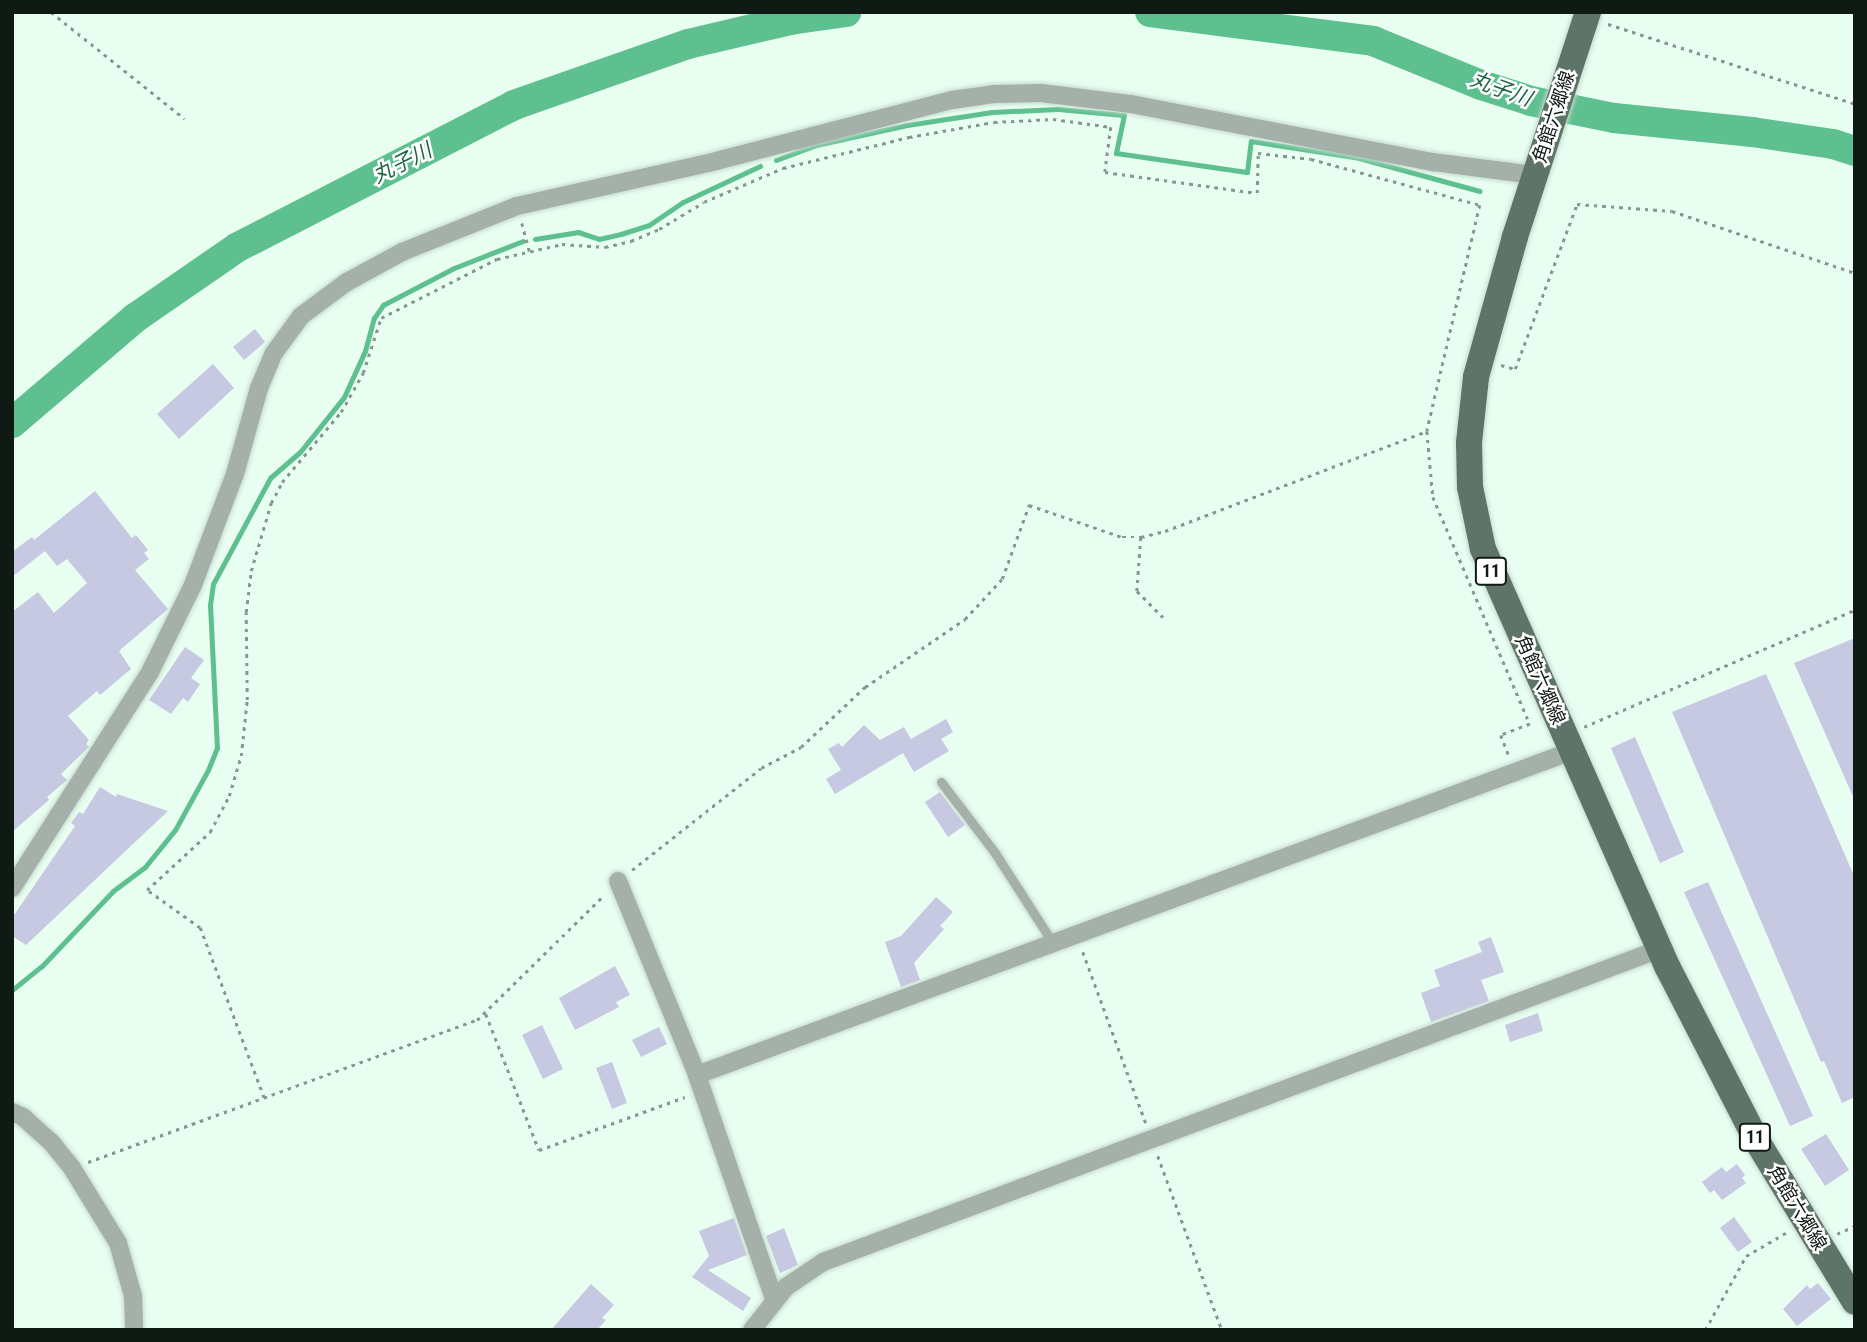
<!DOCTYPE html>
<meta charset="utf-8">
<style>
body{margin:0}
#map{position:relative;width:1867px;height:1342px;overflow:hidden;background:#e8fef1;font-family:"Roboto Condensed","Noto Sans JP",sans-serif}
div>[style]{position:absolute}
.stream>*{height:5px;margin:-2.5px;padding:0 2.5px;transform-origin:2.5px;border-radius:2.5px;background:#5ec08f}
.river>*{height:30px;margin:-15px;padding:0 15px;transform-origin:15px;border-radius:15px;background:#5ec08f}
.building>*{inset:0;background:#c7c8e2}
.path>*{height:2.5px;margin-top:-1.25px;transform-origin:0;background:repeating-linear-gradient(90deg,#87978d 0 3.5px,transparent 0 8.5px)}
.roads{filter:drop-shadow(0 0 2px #c5dace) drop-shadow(0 0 2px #c5dace)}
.lane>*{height:9px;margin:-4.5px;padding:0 4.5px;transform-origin:4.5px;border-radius:4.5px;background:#a4b0a9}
.street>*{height:18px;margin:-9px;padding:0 9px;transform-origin:9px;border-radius:9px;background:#a4b0a9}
.primary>*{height:26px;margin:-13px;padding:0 13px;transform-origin:13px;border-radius:13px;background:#5f7468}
span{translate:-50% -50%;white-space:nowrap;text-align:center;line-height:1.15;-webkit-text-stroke:5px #fff;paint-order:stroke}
.shield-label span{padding:2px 5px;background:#fff;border:2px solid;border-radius:5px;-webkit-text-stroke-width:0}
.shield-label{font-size:18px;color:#101a14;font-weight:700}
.street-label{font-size:19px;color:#101a14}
.water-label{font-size:21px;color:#1c6544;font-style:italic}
.frame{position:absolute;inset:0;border:14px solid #101a14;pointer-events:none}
</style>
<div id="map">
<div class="stream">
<i style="left:776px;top:160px;width:43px;rotate:-20.6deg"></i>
<i style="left:816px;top:145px;width:93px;rotate:-12.4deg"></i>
<i style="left:907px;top:125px;width:86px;rotate:-8.7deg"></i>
<i style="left:992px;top:112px;width:66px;rotate:-2.6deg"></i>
<i style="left:1058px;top:109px;width:66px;rotate:5.2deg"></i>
<i style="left:1124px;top:115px;width:39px;rotate:102deg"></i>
<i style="left:1116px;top:153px;width:132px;rotate:8.3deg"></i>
<i style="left:1247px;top:172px;width:31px;rotate:-83deg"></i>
<i style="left:1251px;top:141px;width:109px;rotate:8.9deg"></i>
<i style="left:1359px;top:158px;width:125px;rotate:15.3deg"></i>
<i style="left:535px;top:239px;width:44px;rotate:-9.2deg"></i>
<i style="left:578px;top:232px;width:22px;rotate:18deg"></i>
<i style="left:599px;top:239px;width:23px;rotate:-13deg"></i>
<i style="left:621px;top:234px;width:29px;rotate:-18deg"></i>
<i style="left:649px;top:225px;width:41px;rotate:-34.1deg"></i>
<i style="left:683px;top:202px;width:85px;rotate:-25.1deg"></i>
<i style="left:12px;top:990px;width:38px;rotate:-39deg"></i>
<i style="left:42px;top:966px;width:103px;rotate:-46.6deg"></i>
<i style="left:113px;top:891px;width:40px;rotate:-37deg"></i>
<i style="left:145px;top:867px;width:48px;rotate:-51deg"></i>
<i style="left:175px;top:830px;width:68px;rotate:-61.2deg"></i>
<i style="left:208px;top:770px;width:24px;rotate:-68deg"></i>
<i style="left:217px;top:748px;width:143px;rotate:-92.8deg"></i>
<i style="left:210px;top:605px;width:21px;rotate:-82deg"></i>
<i style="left:213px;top:584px;width:120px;rotate:-61.7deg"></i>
<i style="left:270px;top:478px;width:40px;rotate:-41deg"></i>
<i style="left:300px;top:452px;width:70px;rotate:-51.3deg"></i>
<i style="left:344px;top:397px;width:51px;rotate:-65.5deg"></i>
<i style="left:365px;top:351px;width:34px;rotate:-75deg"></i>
<i style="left:374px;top:318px;width:16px;rotate:-55deg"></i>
<i style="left:383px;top:305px;width:80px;rotate:-27.5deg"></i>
<i style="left:454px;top:268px;width:74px;rotate:-21.4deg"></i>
</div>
<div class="river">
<i style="left:1150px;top:12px;width:225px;rotate:7.4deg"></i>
<i style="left:1373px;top:41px;width:117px;rotate:22.2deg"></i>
<i style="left:1481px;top:85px;width:52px;rotate:17.7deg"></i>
<i style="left:1531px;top:101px;width:85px;rotate:11.6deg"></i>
<i style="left:1614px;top:118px;width:139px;rotate:5.8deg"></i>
<i style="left:1752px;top:132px;width:82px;rotate:8.4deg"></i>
<i style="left:1833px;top:144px;width:23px;rotate:18deg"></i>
<i style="left:12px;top:423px;width:162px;rotate:-40.5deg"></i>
<i style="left:135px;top:318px;width:125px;rotate:-34.6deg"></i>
<i style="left:238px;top:247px;width:310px;rotate:-27.2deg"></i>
<i style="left:514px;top:105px;width:184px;rotate:-19.3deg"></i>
<i style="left:688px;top:44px;width:105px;rotate:-13.2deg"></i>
<i style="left:790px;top:20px;width:57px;rotate:-8.1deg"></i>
</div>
<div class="building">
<i style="clip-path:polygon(255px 329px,265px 342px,244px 360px,233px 347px)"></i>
<i style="clip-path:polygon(213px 364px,234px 388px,179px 439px,157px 414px)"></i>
<i style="clip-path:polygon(95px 491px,132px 538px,136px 535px,148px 550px,144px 553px,149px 559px,135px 570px,168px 609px,119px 651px,131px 669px,100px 695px,97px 691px,68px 716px,89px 740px,86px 744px,89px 747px,61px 774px,67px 780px,47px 797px,49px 800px,12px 832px,12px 612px,38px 592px,54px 613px,87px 583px,67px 559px,57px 566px,45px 551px,12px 577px,12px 552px,32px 537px,34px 540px)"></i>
<i style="clip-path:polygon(1855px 638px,1855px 801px,1794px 663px)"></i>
<i style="clip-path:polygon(185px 647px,204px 660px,191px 678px,200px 684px,188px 702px,183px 698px,171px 714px,149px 700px)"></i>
<i style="clip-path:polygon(1766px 674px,1855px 878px,1855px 1097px,1842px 1103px,1824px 1061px,1821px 1062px,1672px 712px)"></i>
<i style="clip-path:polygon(946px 719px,953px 732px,941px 739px,949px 751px,914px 772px,903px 753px,835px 794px,826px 779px,841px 770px,828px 749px,839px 743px,842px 747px,864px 725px,880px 740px,904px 727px,911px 739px)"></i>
<i style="clip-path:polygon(1635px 737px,1684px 852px,1660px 863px,1611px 748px)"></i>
<i style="clip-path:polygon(100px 787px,116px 797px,117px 794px,168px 811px,26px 945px,12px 936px,12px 918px,75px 826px,71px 823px,79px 812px,83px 814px)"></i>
<i style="clip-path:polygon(940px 792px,965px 825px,948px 837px,925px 802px)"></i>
<i style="clip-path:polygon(1708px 882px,1813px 1116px,1790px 1126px,1684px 892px)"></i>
<i style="clip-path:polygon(936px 897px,953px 912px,940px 926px,944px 929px,914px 963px,920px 980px,901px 987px,885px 942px,901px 936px)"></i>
<i style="clip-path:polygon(1491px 937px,1504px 972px,1481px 980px,1489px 1001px,1431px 1022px,1421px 993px,1440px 986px,1434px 970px,1482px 952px,1478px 942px)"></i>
<i style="clip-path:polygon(615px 966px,630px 995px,616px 1002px,619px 1007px,575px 1030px,559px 998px)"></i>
<i style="clip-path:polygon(1538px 1013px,1543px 1031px,1510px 1042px,1505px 1025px)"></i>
<i style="clip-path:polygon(542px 1025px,563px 1069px,543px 1079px,522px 1035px)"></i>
<i style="clip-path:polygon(659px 1027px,667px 1044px,641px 1057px,632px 1040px)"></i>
<i style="clip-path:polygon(612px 1062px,627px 1103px,612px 1109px,596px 1068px)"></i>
<i style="clip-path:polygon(1826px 1134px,1849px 1170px,1825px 1186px,1801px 1149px)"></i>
<i style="clip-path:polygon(1737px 1164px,1745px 1175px,1742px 1178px,1746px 1183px,1722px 1200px,1714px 1190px,1710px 1193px,1702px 1182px,1722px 1167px,1726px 1172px)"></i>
<i style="clip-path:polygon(1734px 1217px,1752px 1242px,1738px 1252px,1720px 1228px)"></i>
<i style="clip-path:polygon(734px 1218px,747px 1255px,708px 1270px,751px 1298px,743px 1311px,692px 1277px,709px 1256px,699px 1231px)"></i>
<i style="clip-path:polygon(784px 1228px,798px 1265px,780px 1273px,766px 1236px)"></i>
<i style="clip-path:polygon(1818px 1283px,1831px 1299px,1797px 1326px,1783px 1309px,1807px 1285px,1810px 1289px)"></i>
<i style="clip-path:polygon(591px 1284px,614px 1305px,602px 1318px,606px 1320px,597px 1330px,551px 1330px)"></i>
</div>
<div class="path">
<i style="left:51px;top:12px;width:171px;rotate:38.6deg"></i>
<i style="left:1608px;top:24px;width:260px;rotate:17.9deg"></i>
<i style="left:522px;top:223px;width:30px;rotate:75deg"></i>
<i style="left:1501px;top:365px;width:15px;rotate:16deg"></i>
<i style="left:1515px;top:369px;width:176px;rotate:-69.4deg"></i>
<i style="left:1577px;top:204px;width:95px;rotate:4.2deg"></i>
<i style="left:1672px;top:211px;width:193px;rotate:18.7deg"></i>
<i style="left:1141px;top:537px;width:54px;rotate:94.2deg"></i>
<i style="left:1137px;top:591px;width:37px;rotate:45deg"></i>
<i style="left:1584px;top:727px;width:295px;rotate:-23.4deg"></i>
<i style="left:632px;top:870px;width:164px;rotate:-38.3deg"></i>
<i style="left:761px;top:768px;width:45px;rotate:-27.7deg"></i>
<i style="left:801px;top:747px;width:88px;rotate:-43.2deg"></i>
<i style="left:865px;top:687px;width:121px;rotate:-34.2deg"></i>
<i style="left:965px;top:619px;width:54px;rotate:-47.2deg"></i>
<i style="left:1002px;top:579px;width:79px;rotate:-70deg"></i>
<i style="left:1029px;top:505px;width:98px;rotate:19deg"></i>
<i style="left:1122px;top:537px;width:19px"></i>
<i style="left:1141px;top:537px;width:25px;rotate:-14deg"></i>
<i style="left:1165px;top:531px;width:280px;rotate:-20.9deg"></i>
<i style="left:1083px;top:952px;width:182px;rotate:69.8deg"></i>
<i style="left:486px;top:1014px;width:146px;rotate:68.7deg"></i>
<i style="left:539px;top:1150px;width:155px;rotate:-20deg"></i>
<i style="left:264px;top:1098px;width:182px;rotate:-110.6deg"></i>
<i style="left:200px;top:928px;width:65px;rotate:-144.4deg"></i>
<i style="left:147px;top:890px;width:86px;rotate:-42.6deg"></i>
<i style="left:210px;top:832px;width:41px;rotate:-62.2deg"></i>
<i style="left:229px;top:796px;width:42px;rotate:-73.3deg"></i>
<i style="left:241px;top:756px;width:56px;rotate:-83.9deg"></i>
<i style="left:247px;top:700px;width:88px;rotate:-90.7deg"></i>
<i style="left:246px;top:612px;width:41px;rotate:-83deg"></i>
<i style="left:251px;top:571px;width:71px;rotate:-73.6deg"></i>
<i style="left:271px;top:503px;width:24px;rotate:-62deg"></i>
<i style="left:282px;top:482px;width:92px;rotate:-49.9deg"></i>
<i style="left:341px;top:412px;width:45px;rotate:-60.6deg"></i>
<i style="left:363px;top:373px;width:58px;rotate:-71.9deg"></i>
<i style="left:381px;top:318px;width:130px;rotate:-27deg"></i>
<i style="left:497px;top:259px;width:67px;rotate:-13deg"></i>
<i style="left:562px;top:244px;width:43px;rotate:4deg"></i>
<i style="left:605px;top:247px;width:27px;rotate:-13deg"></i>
<i style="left:631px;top:241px;width:30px;rotate:-23deg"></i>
<i style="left:659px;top:229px;width:52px;rotate:-31deg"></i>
<i style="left:704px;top:202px;width:86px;rotate:-23.3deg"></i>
<i style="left:783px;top:168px;width:130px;rotate:-13.8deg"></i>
<i style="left:909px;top:137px;width:86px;rotate:-10deg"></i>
<i style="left:994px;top:122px;width:59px;rotate:-2.9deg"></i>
<i style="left:1053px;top:119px;width:59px;rotate:7.9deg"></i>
<i style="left:1111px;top:127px;width:45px;rotate:97.6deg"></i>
<i style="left:1105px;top:172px;width:153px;rotate:7.9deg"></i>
<i style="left:1257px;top:193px;width:40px;rotate:-88.6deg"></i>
<i style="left:1258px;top:153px;width:53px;rotate:6.5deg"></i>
<i style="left:1311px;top:159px;width:175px;rotate:15.2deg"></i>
<i style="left:1480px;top:205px;width:232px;rotate:103.2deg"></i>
<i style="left:1427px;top:431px;width:66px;rotate:84.8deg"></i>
<i style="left:1433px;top:497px;width:247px;rotate:66.9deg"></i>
<i style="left:1530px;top:724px;width:31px;rotate:159deg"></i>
<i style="left:1501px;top:735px;width:22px;rotate:69deg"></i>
<i style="left:1158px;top:1156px;width:185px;rotate:69.8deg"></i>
<i style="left:88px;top:1162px;width:414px;rotate:-20.1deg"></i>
<i style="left:477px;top:1020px;width:178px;rotate:-44.5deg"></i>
<i style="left:1837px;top:1234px;width:20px;rotate:-24deg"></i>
<i style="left:1705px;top:1330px;width:85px;rotate:-61deg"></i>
<i style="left:1746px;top:1256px;width:48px;rotate:-30.3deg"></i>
</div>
<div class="roads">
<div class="lane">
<i style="left:941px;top:782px;width:89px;rotate:52.7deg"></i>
<i style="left:995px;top:853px;width:107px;rotate:57.2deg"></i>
</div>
<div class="street">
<i style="left:618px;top:881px;width:209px;rotate:67.8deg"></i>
<i style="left:697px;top:1075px;width:239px;rotate:71deg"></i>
<i style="left:12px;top:888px;width:256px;rotate:-57.4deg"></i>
<i style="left:150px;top:672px;width:97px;rotate:-63.7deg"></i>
<i style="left:193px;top:585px;width:119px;rotate:-69.3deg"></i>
<i style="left:235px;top:474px;width:89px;rotate:-74.4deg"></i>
<i style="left:259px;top:388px;width:38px;rotate:-67deg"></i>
<i style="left:274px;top:353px;width:46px;rotate:-53.9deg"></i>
<i style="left:301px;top:316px;width:57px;rotate:-36.5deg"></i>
<i style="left:347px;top:282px;width:63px;rotate:-28.6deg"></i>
<i style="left:402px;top:252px;width:124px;rotate:-21.8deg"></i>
<i style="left:517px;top:206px;width:204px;rotate:-12.7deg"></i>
<i style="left:716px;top:161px;width:244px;rotate:-14.5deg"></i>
<i style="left:952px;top:100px;width:42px;rotate:-8.1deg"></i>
<i style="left:994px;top:94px;width:47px;rotate:-1.2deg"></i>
<i style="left:1041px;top:93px;width:91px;rotate:7deg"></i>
<i style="left:1131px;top:104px;width:308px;rotate:10.9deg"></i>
<i style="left:1433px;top:162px;width:103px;rotate:7.3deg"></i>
<i style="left:697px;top:1075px;width:933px;rotate:-20.32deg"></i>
<i style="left:12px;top:1112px;width:12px;rotate:24deg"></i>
<i style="left:23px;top:1117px;width:38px;rotate:42deg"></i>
<i style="left:51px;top:1142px;width:33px;rotate:51deg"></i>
<i style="left:72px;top:1168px;width:88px;rotate:58.5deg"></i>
<i style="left:118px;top:1243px;width:55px;rotate:74.2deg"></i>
<i style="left:133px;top:1296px;width:34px;rotate:88deg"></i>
<i style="left:752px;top:1330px;width:55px;rotate:-51.7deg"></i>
<i style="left:786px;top:1287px;width:45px;rotate:-34deg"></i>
<i style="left:823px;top:1262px;width:894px;rotate:-20.5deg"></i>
</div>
<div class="primary">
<i style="left:1588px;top:12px;width:237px;rotate:108deg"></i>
<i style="left:1515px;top:237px;width:145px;rotate:105.6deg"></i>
<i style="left:1476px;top:377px;width:66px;rotate:96.1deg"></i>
<i style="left:1469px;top:443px;width:44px;rotate:88.7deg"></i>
<i style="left:1470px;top:487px;width:63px;rotate:78.2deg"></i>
<i style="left:1483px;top:549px;width:456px;rotate:66.2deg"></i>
<i style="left:1667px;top:966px;width:197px;rotate:62.8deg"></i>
<i style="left:1757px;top:1141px;width:188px;rotate:58.7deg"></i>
</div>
</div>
<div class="shield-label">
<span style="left:1491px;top:571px">11</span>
<span style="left:1755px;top:1137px">11</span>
</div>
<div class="street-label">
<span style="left:1554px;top:117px;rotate:-72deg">角館六郷線</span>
<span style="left:1540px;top:680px;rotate:66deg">角館六郷線</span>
<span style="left:1797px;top:1208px;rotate:59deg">角館六郷線</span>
</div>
<div class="water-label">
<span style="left:1501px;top:89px;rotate:20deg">丸子川</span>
<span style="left:402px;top:163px;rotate:-27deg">丸子川</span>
</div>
<div class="frame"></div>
</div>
